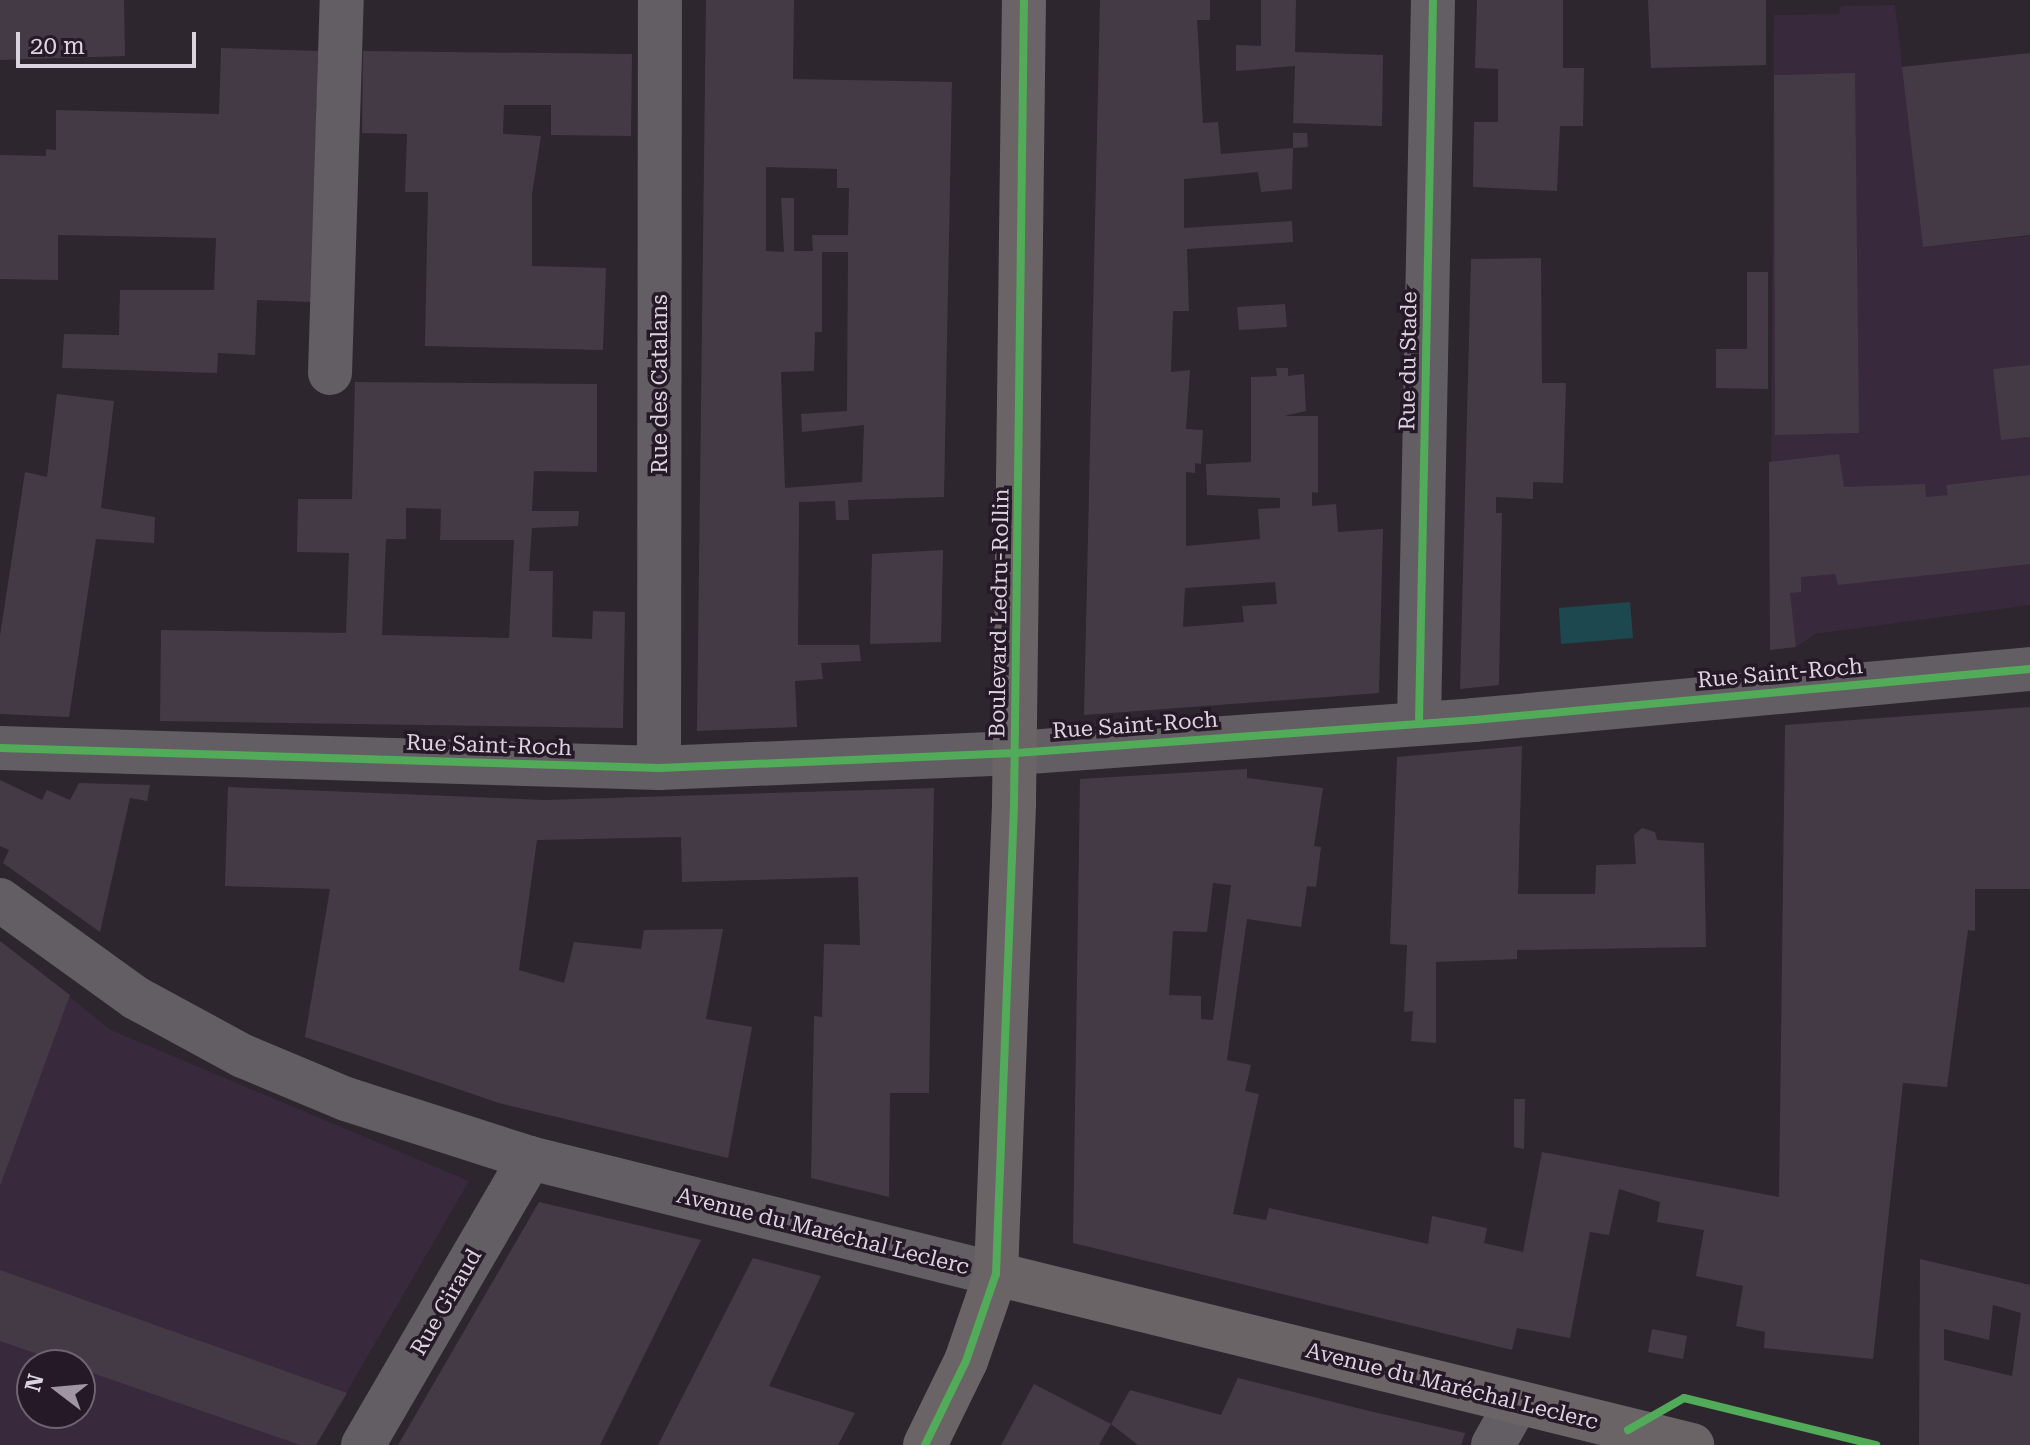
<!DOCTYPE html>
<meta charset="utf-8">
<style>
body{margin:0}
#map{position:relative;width:2030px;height:1445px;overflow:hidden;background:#2d262e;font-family:"Roboto Serif",serif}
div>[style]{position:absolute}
.built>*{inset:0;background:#38293c}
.water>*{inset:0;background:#1e484f}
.building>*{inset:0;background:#443a46}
.minor>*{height:44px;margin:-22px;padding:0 22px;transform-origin:22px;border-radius:22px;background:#635e64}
.tertiary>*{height:44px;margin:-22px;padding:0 22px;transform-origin:22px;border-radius:22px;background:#635e64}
.secondary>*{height:44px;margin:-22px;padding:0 22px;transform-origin:22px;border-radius:22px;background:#6b6466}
.cycleway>*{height:8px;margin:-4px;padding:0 4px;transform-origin:4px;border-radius:4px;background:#51ab58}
span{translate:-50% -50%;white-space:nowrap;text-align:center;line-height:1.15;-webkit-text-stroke:7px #251928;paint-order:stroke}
.street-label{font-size:22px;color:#dbd3dd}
.north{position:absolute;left:16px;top:1349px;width:80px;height:80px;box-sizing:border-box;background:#251928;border:2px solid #6e6370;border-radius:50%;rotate:286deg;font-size:22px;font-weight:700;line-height:32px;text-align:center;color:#dbd3dd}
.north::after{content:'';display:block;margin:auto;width:28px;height:36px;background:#9e96a0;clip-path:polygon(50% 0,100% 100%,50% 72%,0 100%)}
.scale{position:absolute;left:16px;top:32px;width:180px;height:36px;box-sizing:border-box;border:4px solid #dbd3dd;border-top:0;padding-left:10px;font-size:24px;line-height:28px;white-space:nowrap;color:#dbd3dd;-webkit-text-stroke:6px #251928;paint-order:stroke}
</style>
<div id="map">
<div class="built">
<i style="clip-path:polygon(1895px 5px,1923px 247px,2030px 236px,2030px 605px,1815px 634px,1796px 647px,1770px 650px,1774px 15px,1839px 14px,1841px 6px)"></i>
<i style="clip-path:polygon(evenodd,0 941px,111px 1030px,469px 1181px,316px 1445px,0 1445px,0 941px,32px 1365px,80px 1365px,80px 1413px,32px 1413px,32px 1365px)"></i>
</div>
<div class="water">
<i style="clip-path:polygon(1630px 602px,1633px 638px,1561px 644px,1559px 608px)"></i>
</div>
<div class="building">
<i style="clip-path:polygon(0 0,124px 0,125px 56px,0 60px)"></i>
<i style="clip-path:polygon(evenodd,706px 0,794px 0,793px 79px,952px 82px,944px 497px,848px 500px,849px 520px,836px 520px,835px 501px,799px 502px,798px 645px,859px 645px,861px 661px,821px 663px,823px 679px,795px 681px,797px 727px,697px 731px,706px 0,766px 167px,837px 169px,837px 188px,849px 188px,848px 235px,812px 235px,813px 251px,794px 251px,794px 198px,781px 198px,784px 252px,766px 251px,766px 167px,706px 0,822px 252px,848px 252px,847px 411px,801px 414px,802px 432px,864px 425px,862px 482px,785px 488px,781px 372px,814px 371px,815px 332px,822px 332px,822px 252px)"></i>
<i style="clip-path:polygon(evenodd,1100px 0,1210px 0,1210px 20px,1197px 20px,1203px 123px,1218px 122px,1221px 154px,1293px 148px,1292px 189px,1261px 192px,1258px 172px,1184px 179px,1184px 228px,1292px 221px,1293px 242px,1187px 249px,1189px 311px,1173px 311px,1171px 372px,1190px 370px,1186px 429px,1203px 430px,1201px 464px,1195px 463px,1195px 473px,1186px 472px,1186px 546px,1260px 539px,1258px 509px,1280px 508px,1280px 498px,1207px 495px,1206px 464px,1251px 462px,1251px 377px,1277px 376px,1276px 368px,1288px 368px,1288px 376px,1304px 374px,1306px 411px,1284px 416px,1318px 416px,1318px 493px,1312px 492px,1312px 506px,1336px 504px,1338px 532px,1383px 529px,1379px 693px,1084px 715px,1100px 0,1275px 582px,1277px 604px,1242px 606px,1244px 622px,1183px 627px,1185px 588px,1275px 582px)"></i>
<i style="clip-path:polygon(1261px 0,1296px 0,1295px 52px,1383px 55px,1382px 126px,1293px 123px,1295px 66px,1236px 71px,1236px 45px,1261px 46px)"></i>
<i style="clip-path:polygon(1477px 0,1563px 0,1563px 68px,1584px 68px,1583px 126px,1560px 126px,1557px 191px,1473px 187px,1474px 122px,1498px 122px,1498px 69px,1475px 68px)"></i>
<i style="clip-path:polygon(1648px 0,1766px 0,1766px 65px,1651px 68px)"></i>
<i style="clip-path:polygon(221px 48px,318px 51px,312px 302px,257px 300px,255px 355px,218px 353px,217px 373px,62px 368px,64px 334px,119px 335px,120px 290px,214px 290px,216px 238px,58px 235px,58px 280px,0 279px,0 155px,46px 156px,46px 149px,56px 150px,56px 110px,219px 114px)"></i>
<i style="clip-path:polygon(363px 51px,632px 54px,631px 136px,551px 135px,551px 105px,504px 105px,503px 134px,541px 136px,532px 194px,532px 266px,606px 268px,603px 350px,425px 346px,428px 192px,405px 192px,407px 134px,362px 133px)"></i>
<i style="clip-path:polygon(2030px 53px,2030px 235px,1923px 247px,1902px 67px)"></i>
<i style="clip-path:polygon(1855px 73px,1859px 433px,1775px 435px,1774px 75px)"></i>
<i style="clip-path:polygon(1293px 133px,1307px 133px,1308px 147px,1293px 148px)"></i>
<i style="clip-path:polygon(1541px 258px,1542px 383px,1566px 383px,1563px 483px,1533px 482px,1533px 499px,1496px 497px,1496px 513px,1502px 513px,1499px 685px,1460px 689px,1471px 259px)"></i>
<i style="clip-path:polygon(1747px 272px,1768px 272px,1768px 389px,1716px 388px,1716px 349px,1747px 349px)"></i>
<i style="clip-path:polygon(1285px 304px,1287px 327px,1239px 330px,1237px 307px)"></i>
<i style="clip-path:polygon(2030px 365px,2030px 437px,2001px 440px,1993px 369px)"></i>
<i style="clip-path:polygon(evenodd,355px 382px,597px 384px,597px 472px,534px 471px,532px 511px,579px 511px,578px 526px,532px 528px,529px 571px,553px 571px,552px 637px,592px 639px,593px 611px,625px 612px,623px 728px,160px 721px,161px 630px,346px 633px,349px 553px,297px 552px,298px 499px,352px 499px,355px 382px,406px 508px,441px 509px,440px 540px,514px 540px,509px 638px,382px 635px,386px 539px,406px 539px,406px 508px)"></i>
<i style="clip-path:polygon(57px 394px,114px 401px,101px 508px,155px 517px,154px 543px,96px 539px,69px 717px,0 714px,0 636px,25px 472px,47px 477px)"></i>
<i style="clip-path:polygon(1839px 454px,1844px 487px,1925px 484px,1926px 497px,1948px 495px,1946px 485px,2030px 475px,2030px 564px,1838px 585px,1835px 574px,1801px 577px,1801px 592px,1790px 593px,1796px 647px,1770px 650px,1769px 462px)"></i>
<i style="clip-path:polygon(943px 550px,941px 642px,870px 644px,872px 554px)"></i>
<i style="clip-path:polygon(evenodd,2030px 707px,2030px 889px,1975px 889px,1975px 931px,1968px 930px,1947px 1087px,1903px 1083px,1873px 1359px,1764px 1348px,1765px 1332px,1736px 1326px,1743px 1286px,1696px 1276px,1704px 1230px,1657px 1222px,1660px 1202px,1619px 1189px,1609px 1235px,1590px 1232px,1570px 1338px,1517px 1328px,1512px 1350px,1073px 1243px,1080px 779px,1247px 769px,1247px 778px,1323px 788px,1314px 846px,1321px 847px,1316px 887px,1307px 886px,1301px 927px,1247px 919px,1227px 1060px,1251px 1065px,1245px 1091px,1259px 1094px,1233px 1214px,1266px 1220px,1269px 1208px,1428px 1244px,1432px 1216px,1487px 1228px,1484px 1243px,1523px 1252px,1542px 1152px,1779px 1197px,1785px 725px,2030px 707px,1213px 883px,1231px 885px,1213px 1020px,1201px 1019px,1201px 996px,1169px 995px,1173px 931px,1207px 932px,1213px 883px)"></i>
<i style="clip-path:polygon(1522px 746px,1518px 894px,1595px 894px,1596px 865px,1636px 864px,1634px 835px,1642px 828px,1655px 832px,1657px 840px,1704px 843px,1706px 947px,1517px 950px,1517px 959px,1436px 962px,1436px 1043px,1411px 1041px,1413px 1011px,1404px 1012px,1407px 945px,1390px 944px,1397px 757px)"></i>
<i style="clip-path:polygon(0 780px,42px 800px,47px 790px,70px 800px,79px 783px,150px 785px,147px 801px,130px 798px,100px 932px,3px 863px,9px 850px,0 846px)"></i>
<i style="clip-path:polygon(228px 787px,544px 800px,934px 788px,929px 1093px,890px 1093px,889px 1197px,811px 1178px,814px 1016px,822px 1017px,824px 944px,860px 945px,858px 877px,682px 882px,681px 837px,537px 840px,519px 970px,564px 983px,574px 942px,641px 949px,644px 930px,723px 929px,706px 1019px,752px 1027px,728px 1158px,499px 1103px,305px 1037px,330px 889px,225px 886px)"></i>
<i style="clip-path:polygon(0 941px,70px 995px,0 1186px)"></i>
<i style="clip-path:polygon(1514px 1099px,1525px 1099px,1524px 1149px,1514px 1147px)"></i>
<i style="clip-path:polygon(539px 1202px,701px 1240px,600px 1445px,398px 1445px)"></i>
<i style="clip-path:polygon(753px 1258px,821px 1276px,769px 1386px,855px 1413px,838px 1445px,658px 1445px)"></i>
<i style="clip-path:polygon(evenodd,1920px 1259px,2030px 1285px,2030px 1445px,1919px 1445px,1920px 1259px,1993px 1305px,2021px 1313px,2012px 1376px,1944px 1360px,1944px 1329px,1989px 1340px,1993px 1305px)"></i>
<i style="clip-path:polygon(0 1270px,347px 1393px,316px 1445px,300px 1445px,0 1341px)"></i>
<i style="clip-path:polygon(1652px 1329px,1687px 1336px,1683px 1359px,1648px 1352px)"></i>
<i style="clip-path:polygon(1238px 1378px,1365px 1410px,1465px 1433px,1461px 1445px,1138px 1445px,1111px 1424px,1130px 1390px,1221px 1415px)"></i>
<i style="clip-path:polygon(1034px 1384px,1111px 1424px,1099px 1445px,1001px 1445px)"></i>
</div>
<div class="minor">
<i style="left:330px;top:373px;width:373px;rotate:-88.2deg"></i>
<i style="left:1419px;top:722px;width:722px;rotate:-88.89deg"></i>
<i style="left:0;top:748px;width:659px;rotate:1.74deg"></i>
<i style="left:659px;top:768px;width:356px;rotate:-2.4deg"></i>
<i style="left:1015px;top:753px;width:460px;rotate:-4.1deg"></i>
<i style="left:1474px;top:720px;width:558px;rotate:-5.24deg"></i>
<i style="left:659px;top:768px;width:768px;rotate:-89.93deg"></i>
<i style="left:363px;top:1445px;width:332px;rotate:-59.8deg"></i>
<i style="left:1493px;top:1445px;width:47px;rotate:-60.7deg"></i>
</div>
<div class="tertiary">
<i style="left:0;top:900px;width:168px;rotate:35.8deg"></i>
<i style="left:136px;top:998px;width:122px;rotate:28.5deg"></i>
<i style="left:243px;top:1056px;width:112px;rotate:22.7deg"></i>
<i style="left:346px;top:1099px;width:193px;rotate:17.8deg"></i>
<i style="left:530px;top:1158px;width:480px;rotate:14deg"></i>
</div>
<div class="secondary">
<i style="left:996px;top:1274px;width:717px;rotate:13.8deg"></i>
<i style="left:925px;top:1445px;width:93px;rotate:-64deg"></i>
<i style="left:966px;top:1361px;width:92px;rotate:-71deg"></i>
<i style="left:996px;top:1274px;width:471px;rotate:-87.8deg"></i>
<i style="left:1014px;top:803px;width:803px;rotate:-89.29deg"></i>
</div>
<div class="cycleway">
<i style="left:1419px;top:722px;width:722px;rotate:-88.89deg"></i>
<i style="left:0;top:748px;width:659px;rotate:1.74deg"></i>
<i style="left:659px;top:768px;width:356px;rotate:-2.4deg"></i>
<i style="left:1015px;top:753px;width:460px;rotate:-4.1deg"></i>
<i style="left:1474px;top:720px;width:558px;rotate:-5.24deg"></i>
<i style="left:1628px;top:1430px;width:64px;rotate:-29.7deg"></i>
<i style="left:1684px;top:1398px;width:198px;rotate:13.8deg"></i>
<i style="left:925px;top:1445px;width:93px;rotate:-64deg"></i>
<i style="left:966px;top:1361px;width:92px;rotate:-71deg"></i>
<i style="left:996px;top:1274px;width:471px;rotate:-87.8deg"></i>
<i style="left:1014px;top:803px;width:803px;rotate:-89.29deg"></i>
</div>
<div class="street-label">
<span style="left:1408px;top:361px;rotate:-89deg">Rue du Stade</span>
<span style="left:660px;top:384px;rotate:-90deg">Rue des Catalans</span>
<span style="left:999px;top:613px;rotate:-89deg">Boulevard Ledru-Rollin</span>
<span style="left:1780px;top:673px;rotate:-5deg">Rue Saint-Roch</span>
<span style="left:1135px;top:725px;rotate:-4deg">Rue Saint-Roch</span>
<span style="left:489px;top:745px;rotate:2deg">Rue Saint-Roch</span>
<span style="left:823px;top:1231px;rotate:14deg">Avenue du Maréchal Leclerc</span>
<span style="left:446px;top:1302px;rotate:-60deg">Rue Giraud</span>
<span style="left:1452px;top:1386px;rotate:14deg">Avenue du Maréchal Leclerc</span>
</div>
<div class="north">N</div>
<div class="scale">20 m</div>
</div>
